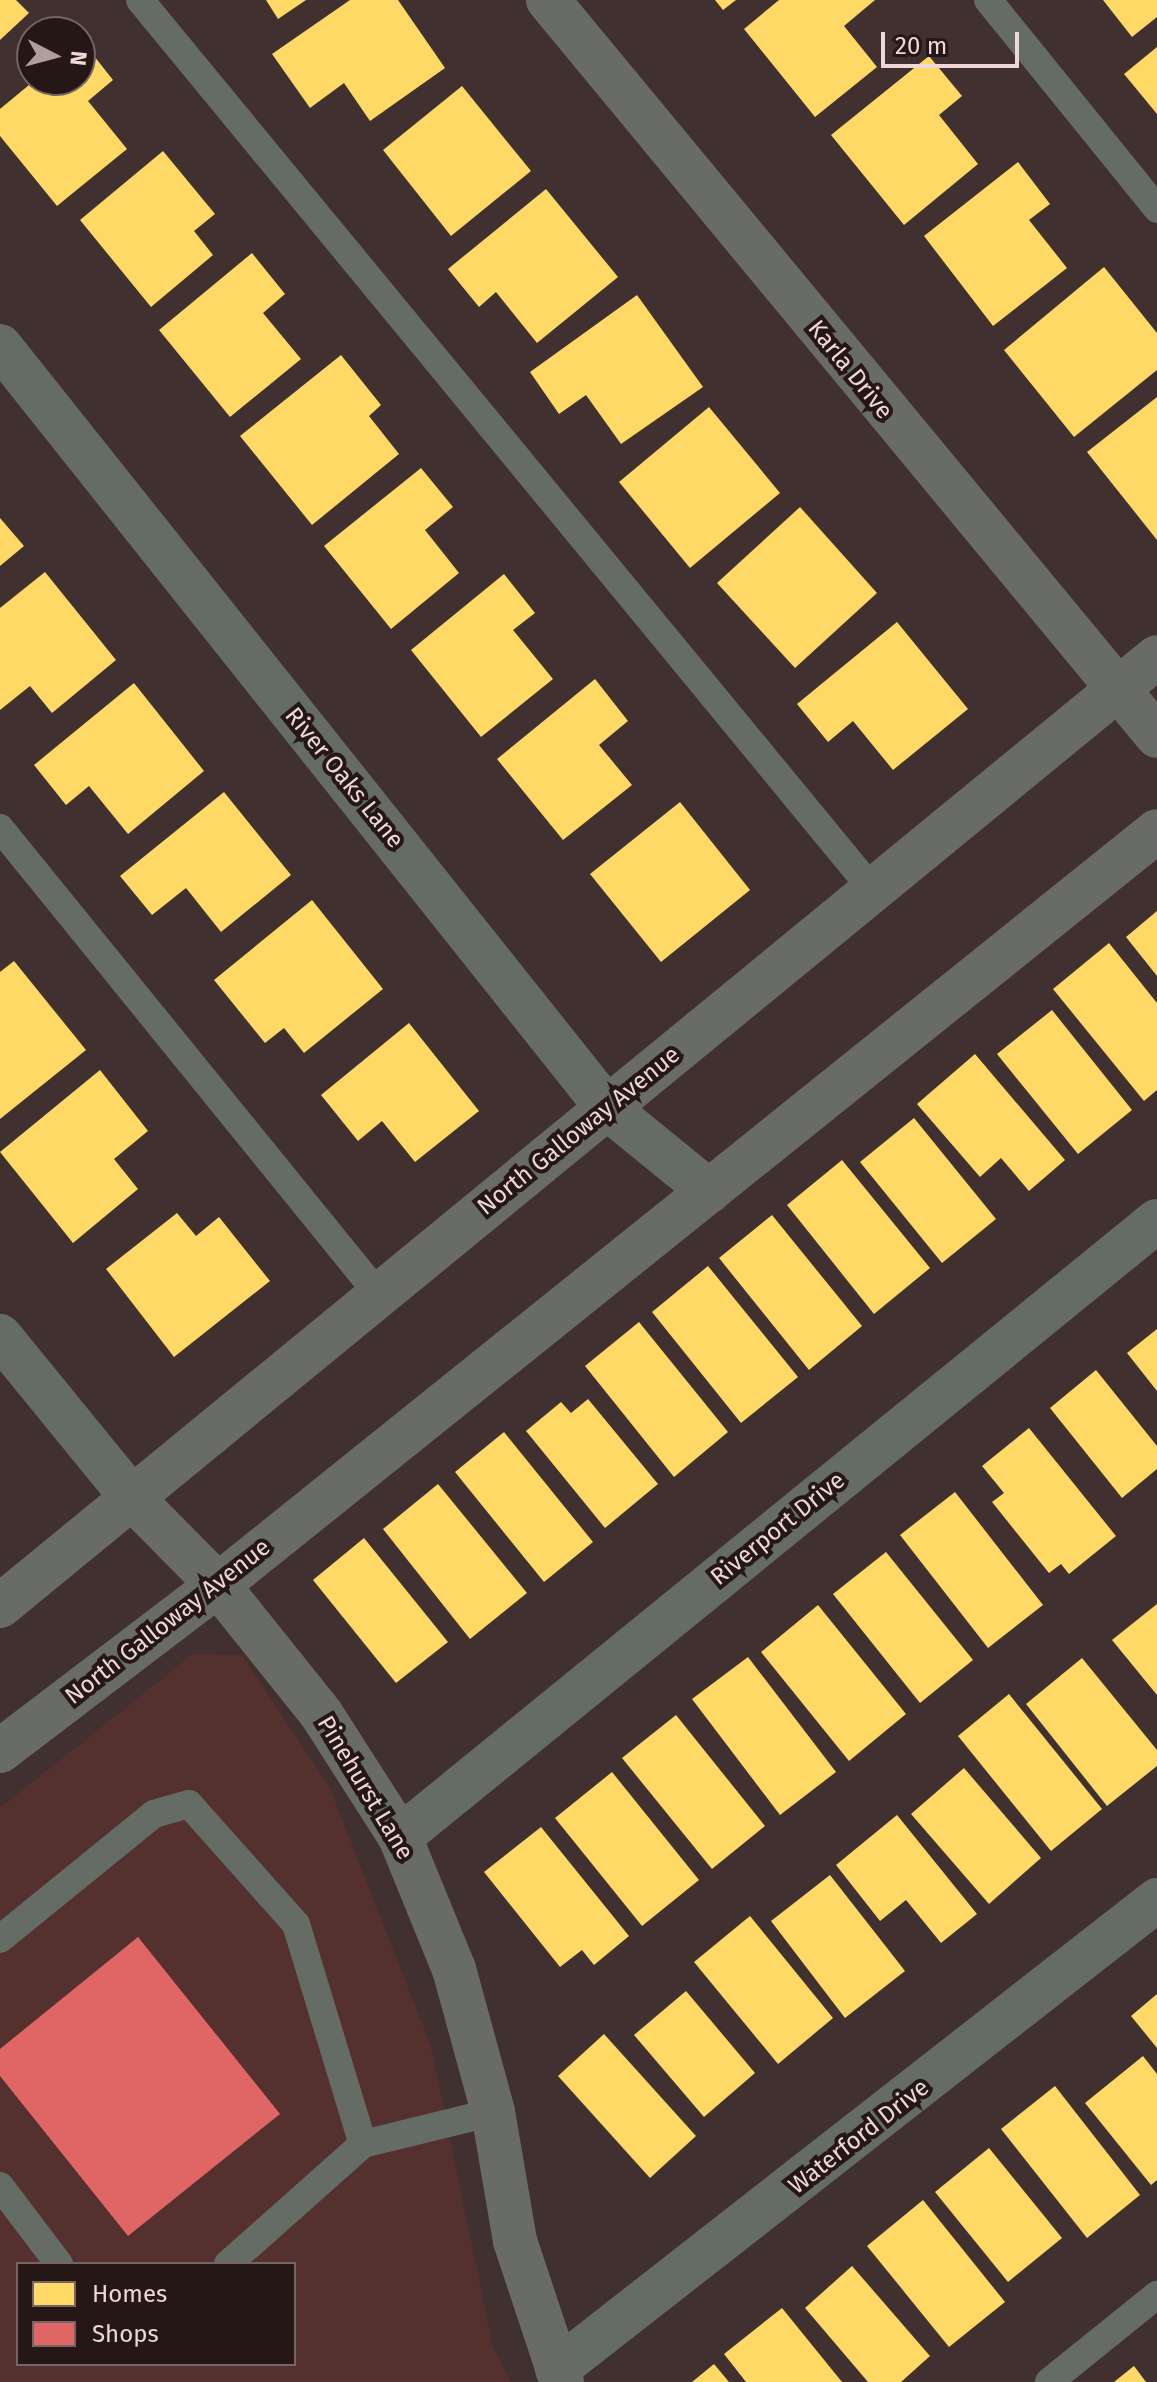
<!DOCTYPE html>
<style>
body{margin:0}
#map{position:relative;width:1157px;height:2382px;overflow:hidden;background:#40302f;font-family:"Fira Sans",sans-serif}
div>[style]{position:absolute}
.built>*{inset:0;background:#54312e}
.homes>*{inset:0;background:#ffd966}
.shops>*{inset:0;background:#e06666}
.lane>*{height:28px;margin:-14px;padding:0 14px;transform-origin:14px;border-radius:14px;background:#656c65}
.street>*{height:44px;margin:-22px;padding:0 22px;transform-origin:22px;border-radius:22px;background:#656c65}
.secondary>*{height:44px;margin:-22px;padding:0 22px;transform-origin:22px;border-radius:22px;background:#696c66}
span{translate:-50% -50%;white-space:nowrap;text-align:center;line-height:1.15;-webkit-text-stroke:8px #251716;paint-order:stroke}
.street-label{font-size:24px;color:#edd8d6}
.legend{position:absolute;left:16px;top:2262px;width:280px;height:104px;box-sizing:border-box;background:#251716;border:2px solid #756463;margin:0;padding:10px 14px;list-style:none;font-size:24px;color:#edd8d6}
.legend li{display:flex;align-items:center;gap:16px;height:40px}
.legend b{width:40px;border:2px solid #756463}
.north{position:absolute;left:16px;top:16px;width:80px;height:80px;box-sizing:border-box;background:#251716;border:2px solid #756463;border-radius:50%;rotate:96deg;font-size:22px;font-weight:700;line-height:32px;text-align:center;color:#edd8d6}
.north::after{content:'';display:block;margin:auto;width:28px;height:36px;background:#b09d9c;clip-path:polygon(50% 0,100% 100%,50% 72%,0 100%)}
.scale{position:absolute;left:881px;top:32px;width:138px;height:36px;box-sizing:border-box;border:4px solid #edd8d6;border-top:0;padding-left:10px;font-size:24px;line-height:28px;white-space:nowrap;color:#edd8d6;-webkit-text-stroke:6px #251716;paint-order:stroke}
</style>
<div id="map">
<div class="built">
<i style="clip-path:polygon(evenodd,193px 1654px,242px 1655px,329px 1786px,431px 2046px,493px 2347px,511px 2382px,0 2382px,0 1808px,193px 1654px,18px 2264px,294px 2264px,294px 2364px,18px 2364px,18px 2264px)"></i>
</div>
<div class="homes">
<i style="clip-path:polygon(0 0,16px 0,29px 13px,0 40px)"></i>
<i style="clip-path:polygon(266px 0,306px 0,278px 19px)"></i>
<i style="clip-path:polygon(350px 0,398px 0,445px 68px,370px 121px,344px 83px,310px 108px,272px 54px)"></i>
<i style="clip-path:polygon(715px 0,736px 0,723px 10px)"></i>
<i style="clip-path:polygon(779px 0,875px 0,844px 26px,877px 67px,815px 117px,744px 29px)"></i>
<i style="clip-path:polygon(1103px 0,1157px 0,1157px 17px,1132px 37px)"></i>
<i style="clip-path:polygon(83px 42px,113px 80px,88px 101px,127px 149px,57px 206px,0 136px,0 109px,35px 80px,80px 80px)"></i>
<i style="clip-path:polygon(1157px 47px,1157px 114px,1124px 74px)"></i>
<i style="clip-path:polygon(929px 56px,962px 96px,939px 115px,978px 164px,904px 225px,831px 135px)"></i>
<i style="clip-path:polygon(462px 86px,531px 171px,451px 236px,383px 150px)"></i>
<i style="clip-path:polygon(163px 151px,215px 214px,194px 231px,213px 255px,151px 307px,80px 220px)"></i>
<i style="clip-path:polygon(1018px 162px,1050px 204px,1029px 220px,1067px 268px,993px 326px,924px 236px)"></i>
<i style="clip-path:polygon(546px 189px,618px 277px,537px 343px,496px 292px,479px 307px,448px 269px)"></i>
<i style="clip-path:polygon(252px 253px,285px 294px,263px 313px,301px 359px,230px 417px,159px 330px)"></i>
<i style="clip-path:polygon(1104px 267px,1157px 333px,1157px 370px,1074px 437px,1004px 350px)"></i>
<i style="clip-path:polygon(637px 295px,703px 387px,621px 444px,586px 395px,559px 414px,530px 372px)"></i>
<i style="clip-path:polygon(341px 355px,381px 405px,369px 416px,399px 454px,312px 525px,240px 436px)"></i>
<i style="clip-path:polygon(1157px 397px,1157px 540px,1087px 452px)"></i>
<i style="clip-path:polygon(709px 407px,780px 493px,690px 568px,619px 482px)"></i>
<i style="clip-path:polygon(421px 468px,453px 507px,425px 530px,459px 573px,391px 629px,324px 546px)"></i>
<i style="clip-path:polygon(800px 507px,877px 593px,795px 668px,717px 583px)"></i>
<i style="clip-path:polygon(0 518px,24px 546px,0 566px)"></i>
<i style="clip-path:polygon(45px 572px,116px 660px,52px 713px,30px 686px,0 710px,0 608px)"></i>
<i style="clip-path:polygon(504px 574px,535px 613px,513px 630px,553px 679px,481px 737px,411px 650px)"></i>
<i style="clip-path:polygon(897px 622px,968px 709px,893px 770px,853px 721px,828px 742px,797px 704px)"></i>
<i style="clip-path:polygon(595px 679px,628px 721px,599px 745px,632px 785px,563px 840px,497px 759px)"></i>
<i style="clip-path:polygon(134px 683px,204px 771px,128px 834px,89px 786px,66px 805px,34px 765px)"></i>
<i style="clip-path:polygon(224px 792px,291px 875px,221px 932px,186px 888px,152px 915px,120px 876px)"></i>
<i style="clip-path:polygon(680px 802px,750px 890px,661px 962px,590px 874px)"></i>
<i style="clip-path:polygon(312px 900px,383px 989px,304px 1053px,284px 1028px,265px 1043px,214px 980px)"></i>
<i style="clip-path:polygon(1157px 911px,1157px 976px,1126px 937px)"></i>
<i style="clip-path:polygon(1109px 943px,1157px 1003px,1157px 1090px,1144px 1101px,1053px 989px)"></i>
<i style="clip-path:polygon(14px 961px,86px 1050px,0 1119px,0 972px)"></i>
<i style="clip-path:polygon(1052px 1010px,1132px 1110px,1078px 1154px,997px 1054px)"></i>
<i style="clip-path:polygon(409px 1023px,479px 1111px,415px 1162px,382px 1121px,358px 1141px,321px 1095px)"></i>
<i style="clip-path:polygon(975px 1054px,1065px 1160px,1029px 1191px,1001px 1158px,980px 1177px,917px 1104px)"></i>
<i style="clip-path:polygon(100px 1070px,148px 1131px,114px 1159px,138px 1189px,73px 1243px,0 1152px)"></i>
<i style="clip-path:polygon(914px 1118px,996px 1219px,942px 1263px,860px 1162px)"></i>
<i style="clip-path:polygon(842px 1160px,930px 1268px,874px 1314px,787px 1205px)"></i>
<i style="clip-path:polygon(177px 1213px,196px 1236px,219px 1217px,270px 1281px,174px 1357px,106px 1269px)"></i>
<i style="clip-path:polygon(772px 1215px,862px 1326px,809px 1370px,719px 1258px)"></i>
<i style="clip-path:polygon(708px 1266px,798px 1377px,741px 1423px,652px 1312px)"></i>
<i style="clip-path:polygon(639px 1322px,728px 1432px,674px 1477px,585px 1366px)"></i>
<i style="clip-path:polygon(1157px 1329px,1157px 1391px,1127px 1353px)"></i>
<i style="clip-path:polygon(1096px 1370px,1157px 1446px,1157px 1469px,1122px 1498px,1050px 1408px)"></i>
<i style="clip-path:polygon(588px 1399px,658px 1484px,605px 1528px,526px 1431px,561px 1402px,571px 1413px)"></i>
<i style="clip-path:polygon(1029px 1428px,1116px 1536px,1069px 1574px,1061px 1564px,1049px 1573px,992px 1502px,1004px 1493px,982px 1466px)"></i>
<i style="clip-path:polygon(504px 1432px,593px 1542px,544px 1582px,455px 1472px)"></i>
<i style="clip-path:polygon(438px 1484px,527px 1593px,470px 1639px,383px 1529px)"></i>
<i style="clip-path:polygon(955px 1492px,1043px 1605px,988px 1648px,900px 1535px)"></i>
<i style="clip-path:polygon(364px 1538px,448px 1642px,396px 1683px,313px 1580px)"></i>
<i style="clip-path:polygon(886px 1552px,973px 1660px,920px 1703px,833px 1594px)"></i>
<i style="clip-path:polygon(1157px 1604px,1157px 1695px,1112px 1640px)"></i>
<i style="clip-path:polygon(818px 1605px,906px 1714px,849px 1761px,761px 1652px)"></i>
<i style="clip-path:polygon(748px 1657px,836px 1772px,780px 1815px,692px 1699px)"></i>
<i style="clip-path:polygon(1082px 1658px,1157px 1750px,1157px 1766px,1107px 1806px,1026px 1704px)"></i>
<i style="clip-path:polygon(1009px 1694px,1102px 1809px,1051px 1851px,958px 1736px)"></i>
<i style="clip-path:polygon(676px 1715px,765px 1826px,712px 1869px,622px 1758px)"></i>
<i style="clip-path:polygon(964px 1768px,1041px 1858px,989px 1904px,911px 1814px)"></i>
<i style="clip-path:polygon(612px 1772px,699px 1880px,642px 1926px,555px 1818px)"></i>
<i style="clip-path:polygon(897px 1815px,977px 1914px,941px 1943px,906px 1900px,880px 1921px,836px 1865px)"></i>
<i style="clip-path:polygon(541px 1827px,629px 1936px,594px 1965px,582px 1950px,560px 1967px,484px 1872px)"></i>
<i style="clip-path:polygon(830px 1875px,905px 1971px,845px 2018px,771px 1921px)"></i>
<i style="clip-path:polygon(750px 1916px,833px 2018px,778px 2064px,694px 1962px)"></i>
<i style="clip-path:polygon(686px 1991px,755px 2073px,704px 2117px,634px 2035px)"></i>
<i style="clip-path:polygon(1157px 1994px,1157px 2048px,1131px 2016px)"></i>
<i style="clip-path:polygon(604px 2034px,696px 2136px,650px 2178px,558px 2076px)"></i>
<i style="clip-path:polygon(1143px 2056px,1157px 2074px,1157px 2180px,1151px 2185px,1085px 2103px)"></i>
<i style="clip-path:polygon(1055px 2086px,1140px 2195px,1087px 2238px,1001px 2129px)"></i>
<i style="clip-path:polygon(989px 2148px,1062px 2238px,1008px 2282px,935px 2192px)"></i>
<i style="clip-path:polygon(923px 2200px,1005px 2302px,949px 2347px,867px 2246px)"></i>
<i style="clip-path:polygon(852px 2266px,930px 2356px,901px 2382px,868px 2382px,805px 2308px)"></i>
<i style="clip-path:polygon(782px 2308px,842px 2382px,746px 2382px,724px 2354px)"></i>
<i style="clip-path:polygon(714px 2364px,729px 2382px,692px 2382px)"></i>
<i style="clip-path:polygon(1134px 2366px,1146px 2382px,1114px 2382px)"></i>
</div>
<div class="shops">
<i style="clip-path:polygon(138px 1937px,280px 2114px,128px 2236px,0 2076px,0 2049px)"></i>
</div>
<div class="lane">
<i style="left:140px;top:0;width:1153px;rotate:50.53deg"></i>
<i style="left:988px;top:0;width:269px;rotate:51deg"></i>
<i style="left:0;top:828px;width:601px;rotate:50.94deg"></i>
<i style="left:0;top:1939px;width:198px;rotate:-39.1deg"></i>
<i style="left:154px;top:1814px;width:36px;rotate:-16deg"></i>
<i style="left:189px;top:1804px;width:161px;rotate:48.3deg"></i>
<i style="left:296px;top:1924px;width:230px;rotate:73.1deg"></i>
<i style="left:0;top:2186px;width:98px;rotate:52.9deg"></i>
<i style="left:228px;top:2264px;width:181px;rotate:-41.6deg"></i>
<i style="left:363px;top:2144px;width:134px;rotate:-13.8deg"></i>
<i style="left:1049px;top:2382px;width:139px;rotate:-38.9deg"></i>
</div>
<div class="street">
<i style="left:0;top:346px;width:974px;rotate:51.46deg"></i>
<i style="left:607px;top:1108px;width:132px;rotate:39.1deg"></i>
<i style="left:0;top:1336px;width:209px;rotate:50.8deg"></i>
<i style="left:400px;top:1837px;width:976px;rotate:-39.14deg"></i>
<i style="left:557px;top:2369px;width:762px;rotate:-38.01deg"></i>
</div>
<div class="secondary">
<i style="left:548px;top:0;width:955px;rotate:50.39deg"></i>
<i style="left:132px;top:1498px;width:122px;rotate:45.3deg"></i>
<i style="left:218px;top:1585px;width:166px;rotate:51.3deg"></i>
<i style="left:322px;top:1715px;width:145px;rotate:57.4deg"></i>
<i style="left:400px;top:1837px;width:143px;rotate:67.8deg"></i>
<i style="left:454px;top:1969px;width:148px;rotate:74.7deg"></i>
<i style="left:493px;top:2112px;width:131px;rotate:80.3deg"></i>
<i style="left:515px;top:2241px;width:149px;rotate:71.6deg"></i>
<i style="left:0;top:1606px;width:1496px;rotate:-39.36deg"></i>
<i style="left:0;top:1751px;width:274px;rotate:-37.3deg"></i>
<i style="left:218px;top:1585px;width:1204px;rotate:-38.76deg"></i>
</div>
<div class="street-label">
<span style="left:850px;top:370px;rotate:51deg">Karla Drive</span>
<span style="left:344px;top:778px;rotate:51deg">River Oaks Lane</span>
<span style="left:579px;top:1131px;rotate:-39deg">North Galloway Avenue</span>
<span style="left:778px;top:1529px;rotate:-39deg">Riverport Drive</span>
<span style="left:168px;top:1622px;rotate:-38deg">North Galloway Avenue</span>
<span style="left:365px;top:1788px;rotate:59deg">Pinehurst Lane</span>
<span style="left:859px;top:2137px;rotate:-38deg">Waterford Drive</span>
</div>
<ul class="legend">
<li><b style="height:22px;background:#ffd966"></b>Homes</li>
<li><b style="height:22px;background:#e06666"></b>Shops</li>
</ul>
<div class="north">N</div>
<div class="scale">20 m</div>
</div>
